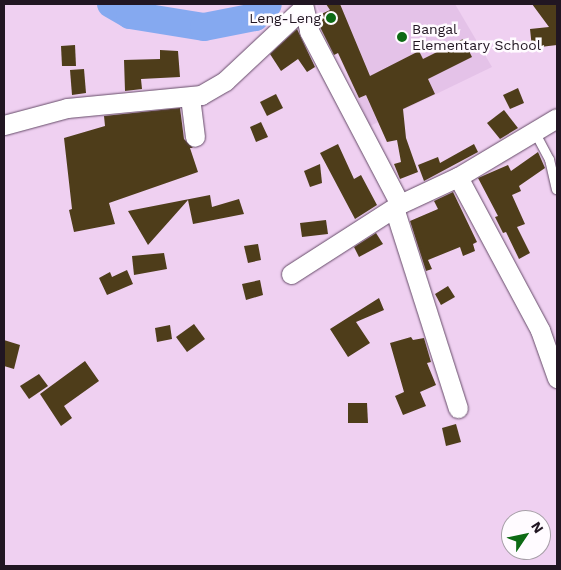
<!DOCTYPE html>
<style>
body{margin:0}
#map{position:relative;width:561px;height:570px;overflow:hidden;background:#efd0f1;font-family:"Work Sans",sans-serif}
div>[style]{position:absolute}
.built>*{inset:0;background:#e4c2e8}
.river>*{height:28px;margin:-14px;padding:0 14px;transform-origin:14px;border-radius:14px;background:#85a9f0}
.building>*{inset:0;background:#4e3d1a}
.roads{filter:drop-shadow(0 0 1px #654b68) drop-shadow(0 0 1px #654b68)}
.service>*{height:9px;margin:-4.5px;padding:0 4.5px;transform-origin:4.5px;border-radius:4.5px;background:#fff}
.minor>*{height:19px;margin:-9.5px;padding:0 9.5px;transform-origin:9.5px;border-radius:9.5px;background:#fff}
.dots>*{width:14px;height:14px;translate:-50% -50%;box-sizing:border-box;border:2px solid #fffbff;border-radius:50%}
span{translate:-50% -50%;white-space:nowrap;text-align:center;line-height:1.15;-webkit-text-stroke:5px #fffbff;paint-order:stroke}
.poi-label{font-size:14px;color:#211622}
.right{translate:-100% -50%;text-align:right}
.left{translate:0 -50%;text-align:left}
.frame{position:absolute;inset:0;border:5px solid #211622;pointer-events:none}
.north{position:absolute;left:501px;top:510px;width:50px;height:50px;box-sizing:border-box;background:#fffbff;border:1px solid #a69fa7;border-radius:50%;rotate:56deg;font-size:14px;font-weight:700;line-height:20px;text-align:center;color:#211622}
.north::after{content:'';display:block;margin:auto;width:18px;height:22px;background:#0d6a14;clip-path:polygon(50% 0,100% 100%,50% 72%,0 100%)}
</style>
<div id="map">
<div class="built">
<i style="clip-path:polygon(316px 4px,455px 4px,492px 67px,370px 126px)"></i>
</div>
<div class="river">
<i style="left:111px;top:4px;width:22px;rotate:30deg"></i>
<i style="left:130px;top:15px;width:75px;rotate:9.2deg"></i>
<i style="left:204px;top:27px;width:52px;rotate:-11.1deg"></i>
<i style="left:255px;top:17px;width:18px;rotate:-45deg"></i>
</div>
<div class="building">
<i style="clip-path:polygon(326px 4px,340px 4px,370px 76px,419px 51px,423px 59px,463px 39px,472px 57px,428px 79px,435px 94px,403px 109px,406px 138px,418px 172px,400px 179px,394px 164px,401px 162px,397px 140px,387px 142px,366px 95px,359px 98px,338px 53px,334px 55px,320px 27px,317px 16px,330px 10px)"></i>
<i style="clip-path:polygon(532px 4px,557px 4px,557px 45px,532px 48px,530px 29px,549px 27px)"></i>
<i style="clip-path:polygon(297px 29px,315px 67px,307px 72px,298px 59px,281px 71px,270px 54px)"></i>
<i style="clip-path:polygon(75px 45px,76px 66px,62px 66px,61px 46px)"></i>
<i style="clip-path:polygon(160px 50px,178px 51px,180px 77px,141px 79px,142px 89px,125px 91px,124px 60px,160px 59px)"></i>
<i style="clip-path:polygon(84px 69px,86px 93px,72px 95px,70px 70px)"></i>
<i style="clip-path:polygon(518px 88px,524px 103px,510px 109px,503px 95px)"></i>
<i style="clip-path:polygon(276px 94px,283px 108px,267px 116px,260px 102px)"></i>
<i style="clip-path:polygon(180px 108px,184px 139px,193px 148px,190px 148px,198px 172px,109px 203px,115px 224px,74px 232px,69px 210px,72px 209px,64px 138px,105px 126px,104px 116px)"></i>
<i style="clip-path:polygon(504px 110px,518px 128px,500px 139px,487px 123px)"></i>
<i style="clip-path:polygon(261px 122px,268px 137px,256px 142px,250px 127px)"></i>
<i style="clip-path:polygon(338px 144px,354px 179px,361px 175px,377px 205px,355px 219px,320px 153px)"></i>
<i style="clip-path:polygon(474px 144px,478px 152px,424px 181px,418px 165px,438px 157px,440px 163px)"></i>
<i style="clip-path:polygon(538px 152px,545px 168px,519px 186px,521px 191px,512px 195px,525px 224px,517px 227px,530px 253px,519px 259px,506px 232px,503px 233px,495px 217px,498px 216px,478px 178px,508px 165px,511px 171px)"></i>
<i style="clip-path:polygon(320px 164px,322px 183px,310px 187px,304px 171px)"></i>
<i style="clip-path:polygon(453px 192px,477px 242px,473px 244px,475px 251px,463px 256px,460px 247px,428px 260px,432px 269px,426px 271px,410px 221px,438px 209px,434px 201px)"></i>
<i style="clip-path:polygon(210px 195px,212px 207px,239px 199px,244px 214px,193px 224px,188px 200px,148px 245px,128px 211px)"></i>
<i style="clip-path:polygon(326px 220px,328px 234px,302px 237px,300px 223px)"></i>
<i style="clip-path:polygon(376px 233px,383px 244px,359px 257px,354px 247px)"></i>
<i style="clip-path:polygon(258px 244px,261px 260px,248px 263px,244px 246px)"></i>
<i style="clip-path:polygon(164px 253px,167px 269px,134px 275px,132px 256px)"></i>
<i style="clip-path:polygon(127px 270px,133px 284px,107px 295px,99px 278px,110px 272px,112px 277px)"></i>
<i style="clip-path:polygon(260px 280px,263px 295px,246px 300px,242px 284px)"></i>
<i style="clip-path:polygon(448px 286px,455px 297px,441px 305px,435px 294px)"></i>
<i style="clip-path:polygon(379px 298px,384px 310px,356px 322px,370px 343px,348px 357px,330px 329px)"></i>
<i style="clip-path:polygon(194px 324px,205px 339px,187px 352px,176px 337px)"></i>
<i style="clip-path:polygon(170px 325px,172px 339px,157px 342px,155px 328px)"></i>
<i style="clip-path:polygon(411px 337px,413px 340px,424px 338px,431px 362px,427px 363px,436px 385px,420px 392px,426px 406px,403px 415px,395px 396px,404px 392px,390px 343px)"></i>
<i style="clip-path:polygon(4px 340px,20px 345px,14px 369px,4px 366px)"></i>
<i style="clip-path:polygon(85px 361px,99px 381px,64px 406px,72px 418px,61px 426px,40px 394px)"></i>
<i style="clip-path:polygon(39px 374px,48px 386px,29px 399px,20px 386px)"></i>
<i style="clip-path:polygon(348px 403px,367px 403px,368px 423px,348px 423px)"></i>
<i style="clip-path:polygon(456px 424px,461px 442px,446px 446px,442px 428px)"></i>
</div>
<div class="roads">
<div class="service">
<i style="left:534px;top:131px;width:32px;rotate:62deg"></i>
<i style="left:549px;top:159px;width:31px;rotate:77deg"></i>
</div>
<div class="minor">
<i style="left:303px;top:4px;width:28px;rotate:77deg"></i>
<i style="left:309px;top:31px;width:195px;rotate:62.3deg"></i>
<i style="left:190px;top:97px;width:40px;rotate:82.9deg"></i>
<i style="left:4px;top:125px;width:65px;rotate:-15.1deg"></i>
<i style="left:67px;top:108px;width:135px;rotate:-5.5deg"></i>
<i style="left:201px;top:95px;width:28px;rotate:-30deg"></i>
<i style="left:225px;top:81px;width:105px;rotate:-43.1deg"></i>
<i style="left:458px;top:177px;width:174px;rotate:61.8deg"></i>
<i style="left:540px;top:330px;width:51px;rotate:70.5deg"></i>
<i style="left:395px;top:211px;width:207px;rotate:72.3deg"></i>
<i style="left:291px;top:274px;width:130px;rotate:-32.7deg"></i>
<i style="left:400px;top:204px;width:64px;rotate:-25deg"></i>
<i style="left:458px;top:177px;width:115px;rotate:-30.8deg"></i>
</div>
</div>
<div class="dots">
<i style="left:331px;top:18px;background:#0d6a14"></i>
<i style="left:402px;top:37px;background:#0d6a14"></i>
</div>
<div class="poi-label">
<span class="right" style="left:321px;top:18px">Leng-Leng</span>
<span class="left" style="left:412px;top:37px">Bangal<br>Elementary School</span>
</div>
<div class="frame"></div>
<div class="north">N</div>
</div>
